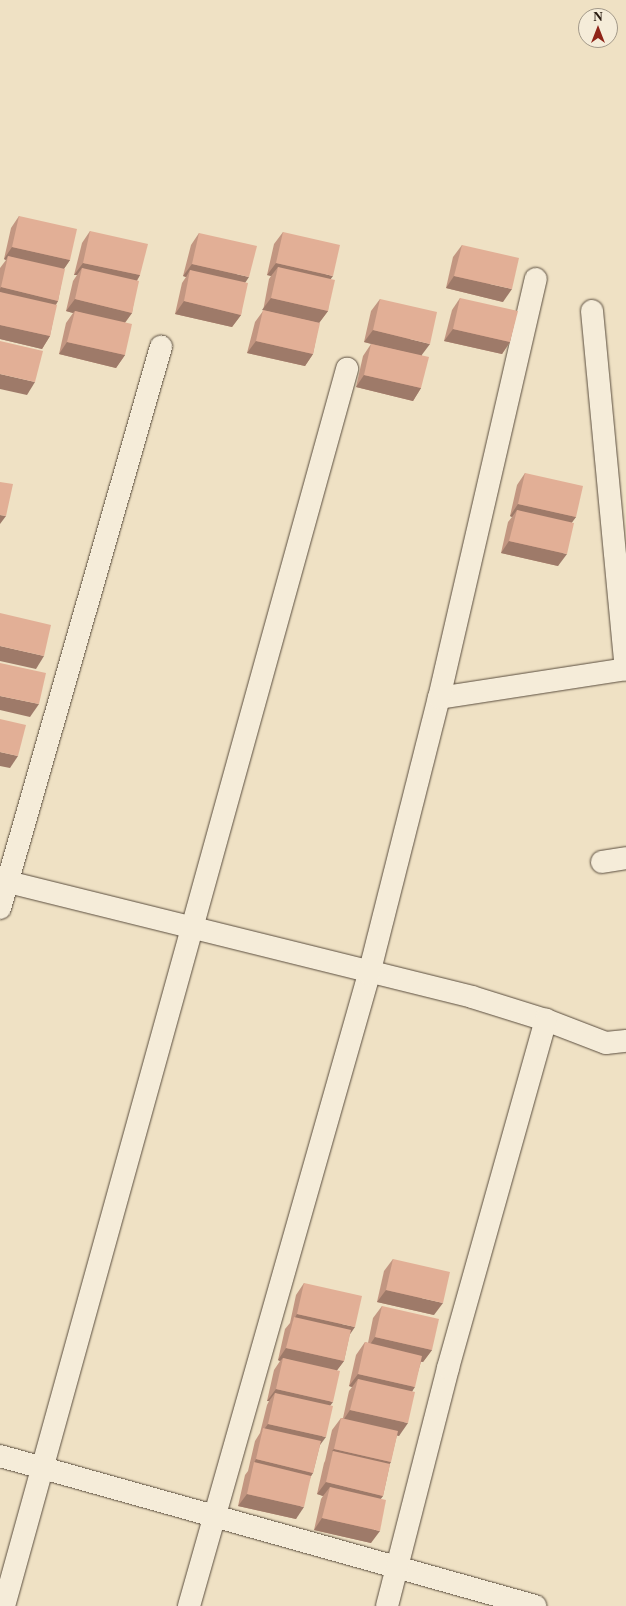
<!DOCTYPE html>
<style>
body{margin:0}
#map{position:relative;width:626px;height:1606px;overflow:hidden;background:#efe1c4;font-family:"Libre Caslon Text",serif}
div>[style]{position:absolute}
.roads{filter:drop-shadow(0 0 1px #5a4d3e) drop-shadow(0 0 1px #5a4d3e)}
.street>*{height:22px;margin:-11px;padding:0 11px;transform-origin:11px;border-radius:11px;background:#f5ecd9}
.wall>*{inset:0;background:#c29681}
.shaded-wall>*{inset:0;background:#9e7a69}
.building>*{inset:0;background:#e2af96}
span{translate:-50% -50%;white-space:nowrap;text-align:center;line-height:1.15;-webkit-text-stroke:3px #f5ecd9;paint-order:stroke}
.north{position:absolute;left:578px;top:8px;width:40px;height:40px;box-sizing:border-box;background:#f5ecd9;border:1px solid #a39989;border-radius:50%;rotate:0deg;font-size:11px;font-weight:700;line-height:16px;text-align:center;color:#291c11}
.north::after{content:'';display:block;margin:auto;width:14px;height:18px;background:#8f2418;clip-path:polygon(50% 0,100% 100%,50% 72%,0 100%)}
</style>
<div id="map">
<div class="roads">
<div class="street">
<i style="left:592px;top:311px;width:360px;rotate:84.6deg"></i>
<i style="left:439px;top:698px;width:189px;rotate:-8.8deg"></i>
<i style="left:602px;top:862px;width:24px;rotate:-9deg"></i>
<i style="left:0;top:880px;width:486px;rotate:13.9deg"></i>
<i style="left:472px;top:997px;width:77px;rotate:17.3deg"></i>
<i style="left:546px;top:1020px;width:64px;rotate:21deg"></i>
<i style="left:606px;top:1043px;width:20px;rotate:-6deg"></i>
<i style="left:0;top:908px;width:584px;rotate:-73.99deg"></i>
<i style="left:0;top:1456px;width:556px;rotate:15.66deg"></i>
<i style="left:4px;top:1606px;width:1284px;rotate:-74.5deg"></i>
<i style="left:189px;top:1606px;width:657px;rotate:-74.1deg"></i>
<i style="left:369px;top:974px;width:285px;rotate:-75.8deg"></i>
<i style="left:439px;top:698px;width:430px;rotate:-77deg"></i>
<i style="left:387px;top:1606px;width:246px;rotate:-75.6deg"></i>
<i style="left:448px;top:1368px;width:362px;rotate:-74.3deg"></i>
</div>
</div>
<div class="wall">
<i style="clip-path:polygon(19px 216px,70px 260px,64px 269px,58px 301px,56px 305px,50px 336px,42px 349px,0 339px,0 268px,6px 260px,4px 259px,11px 228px)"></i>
<i style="clip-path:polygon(90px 231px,140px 275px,137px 281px,132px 313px,125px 323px,125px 355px,116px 368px,59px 354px,66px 323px,73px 313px,66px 311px,73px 281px,77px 275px,74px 275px,82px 243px)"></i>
<i style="clip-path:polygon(283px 232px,331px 279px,328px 311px,319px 323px,313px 354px,305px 366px,247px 353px,255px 322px,263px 311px,269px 279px,271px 276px,267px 275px,274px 244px)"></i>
<i style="clip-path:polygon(199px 233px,245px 283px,241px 315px,232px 327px,175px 314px,182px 283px,186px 277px,183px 276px,191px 245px)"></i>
<i style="clip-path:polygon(462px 245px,503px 302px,446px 288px,453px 257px)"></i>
<i style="clip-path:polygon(460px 298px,510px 342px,502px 354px,444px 341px,452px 310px)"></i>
<i style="clip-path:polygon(380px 299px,422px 355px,421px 388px,413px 401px,356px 387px,363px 356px,371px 344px,364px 342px,371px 311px)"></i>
<i style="clip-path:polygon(525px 473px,576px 517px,572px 522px,558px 566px,501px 553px,508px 522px,512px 517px,510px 516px,517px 485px)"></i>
<i style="clip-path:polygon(393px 1259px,434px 1315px,377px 1302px,384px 1271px)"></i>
<i style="clip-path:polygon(304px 1283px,350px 1333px,344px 1361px,337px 1370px,330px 1405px,313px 1473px,311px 1476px,296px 1519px,238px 1506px,245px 1475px,248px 1471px,255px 1441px,260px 1433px,267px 1405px,269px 1401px,267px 1401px,274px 1370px,280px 1361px,278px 1360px,285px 1329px,290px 1323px,296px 1295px)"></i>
<i style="clip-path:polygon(382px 1306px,432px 1350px,423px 1362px,421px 1362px,399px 1436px,397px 1435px,390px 1464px,383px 1496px,381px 1498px,371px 1543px,314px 1530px,321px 1499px,323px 1496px,317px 1494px,324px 1463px,325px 1461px,332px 1430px,341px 1418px,343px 1418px,349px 1391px,352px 1387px,349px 1386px,356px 1355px,365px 1342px,368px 1343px,373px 1318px)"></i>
</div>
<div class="shaded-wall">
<i style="clip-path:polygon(12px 247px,70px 260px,61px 273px,8px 256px,6px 260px,4px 259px)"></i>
<i style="clip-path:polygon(83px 263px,140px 275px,132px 288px,82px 268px,77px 275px,74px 275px)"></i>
<i style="clip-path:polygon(276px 263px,333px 276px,324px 288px,278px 267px,271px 276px,267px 275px)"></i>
<i style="clip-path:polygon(192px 264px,249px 277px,241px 289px,190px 270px,186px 277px,183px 276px)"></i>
<i style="clip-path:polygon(454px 276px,512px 289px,503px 302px,446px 288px)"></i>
<i style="clip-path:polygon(1px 287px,58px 301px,50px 313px,0 292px,0 289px)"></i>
<i style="clip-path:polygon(271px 298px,328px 311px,319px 323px,262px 310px)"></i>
<i style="clip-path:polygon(75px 299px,132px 313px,123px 325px,75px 311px,73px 313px,66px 311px)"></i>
<i style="clip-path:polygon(184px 301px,241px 315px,232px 327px,175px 314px)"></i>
<i style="clip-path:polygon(0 325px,50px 336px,42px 349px,0 339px)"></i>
<i style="clip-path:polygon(453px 329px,510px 342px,502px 354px,444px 341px)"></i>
<i style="clip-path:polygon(373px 330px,430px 344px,421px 356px,364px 342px)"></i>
<i style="clip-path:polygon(256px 341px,313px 354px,305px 366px,247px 353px)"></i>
<i style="clip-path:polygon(67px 342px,125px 355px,116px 368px,59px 354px)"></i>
<i style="clip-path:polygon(0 374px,35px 382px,27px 395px,0 389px)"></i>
<i style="clip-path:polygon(364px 375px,421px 388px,413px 401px,356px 387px)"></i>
<i style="clip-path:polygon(518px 504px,576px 517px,567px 529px,517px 510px,512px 517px,510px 516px)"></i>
<i style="clip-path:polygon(0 515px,6px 516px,0 524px)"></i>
<i style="clip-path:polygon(509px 541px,567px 554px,558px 566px,501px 553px)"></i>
<i style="clip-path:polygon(0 646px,44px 656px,36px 669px,0 661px)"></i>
<i style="clip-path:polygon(0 696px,39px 704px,30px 717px,0 710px)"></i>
<i style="clip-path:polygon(0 752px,18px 756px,10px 768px,0 766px)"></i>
<i style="clip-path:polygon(386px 1290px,443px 1303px,434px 1315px,377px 1302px)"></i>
<i style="clip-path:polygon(297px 1314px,355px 1327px,346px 1340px,293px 1321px)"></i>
<i style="clip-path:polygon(375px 1337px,432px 1350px,423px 1362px,367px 1349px)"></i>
<i style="clip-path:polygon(286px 1348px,344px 1361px,335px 1373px,283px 1358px,280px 1361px,278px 1360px)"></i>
<i style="clip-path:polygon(358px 1374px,415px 1387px,407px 1399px,358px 1379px,352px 1387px,349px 1386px)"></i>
<i style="clip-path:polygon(276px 1389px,333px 1402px,324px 1414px,275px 1393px,269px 1401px,267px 1401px)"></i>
<i style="clip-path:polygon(350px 1410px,408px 1423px,399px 1436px,342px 1422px)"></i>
<i style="clip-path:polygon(268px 1424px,326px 1437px,317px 1449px,262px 1432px)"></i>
<i style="clip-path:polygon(334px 1449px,391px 1462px,382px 1474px,332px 1451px)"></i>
<i style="clip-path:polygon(256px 1459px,313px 1473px,305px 1485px,254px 1463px)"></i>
<i style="clip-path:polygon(326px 1482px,383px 1496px,374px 1508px,330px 1487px,323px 1496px,317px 1494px)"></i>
<i style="clip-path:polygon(247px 1494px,304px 1507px,296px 1519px,238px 1506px)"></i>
<i style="clip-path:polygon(322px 1518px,380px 1531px,371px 1543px,314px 1530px)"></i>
</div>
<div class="building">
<i style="clip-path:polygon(19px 216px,77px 229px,70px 260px,12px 247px)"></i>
<i style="clip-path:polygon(90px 231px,148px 244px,140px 275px,83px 263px)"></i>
<i style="clip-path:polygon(283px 232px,340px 245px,333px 276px,276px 263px)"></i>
<i style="clip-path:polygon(199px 233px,257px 246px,249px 277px,192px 264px)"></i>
<i style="clip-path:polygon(462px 245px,519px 258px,512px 289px,454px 276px)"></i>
<i style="clip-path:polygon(8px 256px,65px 269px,58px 301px,1px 287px)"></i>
<i style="clip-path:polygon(278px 267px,335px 280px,328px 311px,271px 298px)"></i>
<i style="clip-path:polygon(82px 268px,139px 281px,132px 313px,75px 299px)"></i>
<i style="clip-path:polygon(190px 270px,248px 283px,241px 315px,184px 301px)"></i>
<i style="clip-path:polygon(0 292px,57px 305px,50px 336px,0 325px)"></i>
<i style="clip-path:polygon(460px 298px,518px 311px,510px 342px,453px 329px)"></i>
<i style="clip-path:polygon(380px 299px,437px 312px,430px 344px,373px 330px)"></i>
<i style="clip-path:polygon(263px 310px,320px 323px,313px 354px,256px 341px)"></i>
<i style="clip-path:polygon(75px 311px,132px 324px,125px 355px,67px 342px)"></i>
<i style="clip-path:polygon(0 341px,43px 351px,35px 382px,0 374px)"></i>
<i style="clip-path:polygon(371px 344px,429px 357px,421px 388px,364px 375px)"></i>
<i style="clip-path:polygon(525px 473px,583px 486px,576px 517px,518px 504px)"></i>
<i style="clip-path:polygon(0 482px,13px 484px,6px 516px,0 515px)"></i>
<i style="clip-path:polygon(517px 510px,574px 523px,567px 554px,509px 541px)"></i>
<i style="clip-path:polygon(0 613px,51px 625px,44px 656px,0 646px)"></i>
<i style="clip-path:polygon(0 663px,46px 673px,39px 704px,0 696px)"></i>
<i style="clip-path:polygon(0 719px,26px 725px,18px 756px,0 752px)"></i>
<i style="clip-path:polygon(393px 1259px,450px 1272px,443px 1303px,386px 1290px)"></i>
<i style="clip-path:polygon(304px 1283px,362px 1296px,355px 1327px,297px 1314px)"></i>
<i style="clip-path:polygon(382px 1306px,439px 1319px,432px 1350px,375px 1337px)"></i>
<i style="clip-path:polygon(294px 1317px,351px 1330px,344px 1361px,286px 1348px)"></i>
<i style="clip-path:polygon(365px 1342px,422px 1356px,415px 1387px,358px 1374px)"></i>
<i style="clip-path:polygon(283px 1358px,340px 1371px,333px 1402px,276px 1389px)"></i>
<i style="clip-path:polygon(358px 1379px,415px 1392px,408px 1423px,350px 1410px)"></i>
<i style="clip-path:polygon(275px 1393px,333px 1406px,326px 1437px,268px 1424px)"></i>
<i style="clip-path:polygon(341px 1418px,398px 1431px,391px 1462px,334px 1449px)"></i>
<i style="clip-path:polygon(263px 1428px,321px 1441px,313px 1473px,256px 1459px)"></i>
<i style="clip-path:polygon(333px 1451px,390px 1464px,383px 1496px,326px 1482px)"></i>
<i style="clip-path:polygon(254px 1462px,311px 1476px,304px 1507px,247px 1494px)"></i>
<i style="clip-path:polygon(330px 1487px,386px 1500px,380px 1531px,322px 1518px)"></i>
</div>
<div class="north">N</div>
</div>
